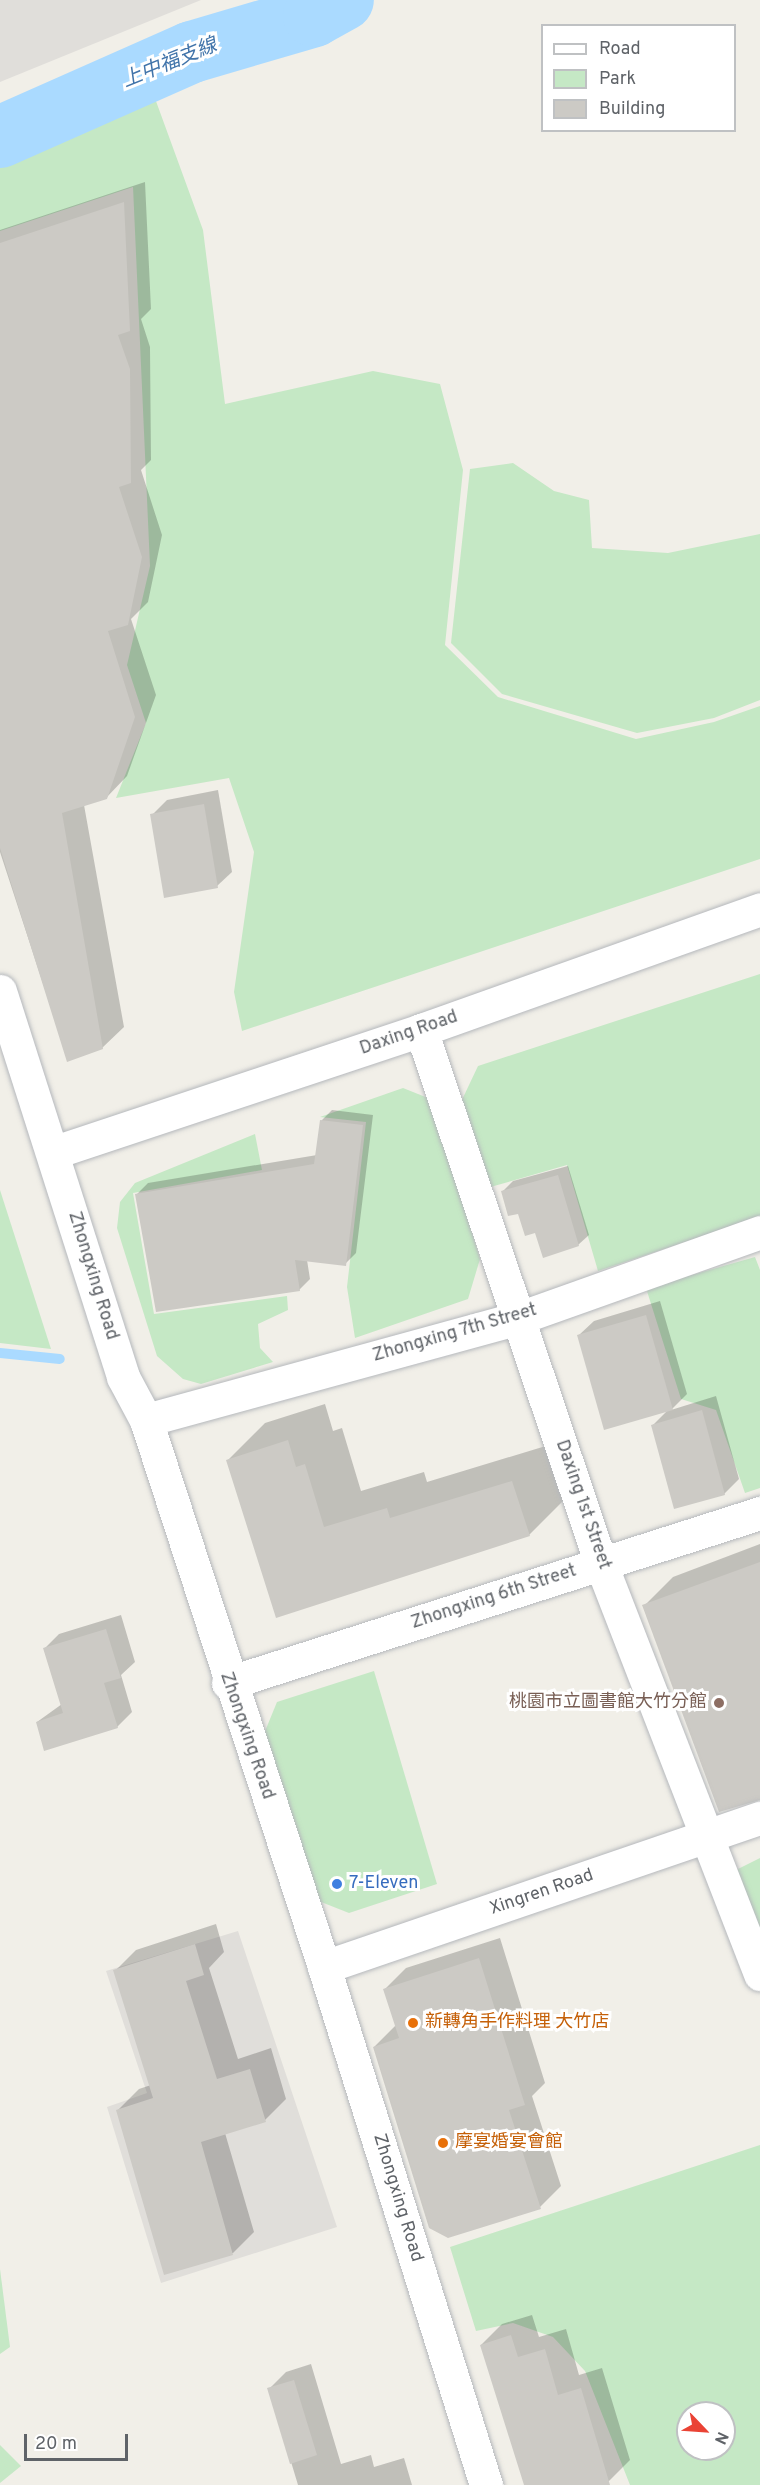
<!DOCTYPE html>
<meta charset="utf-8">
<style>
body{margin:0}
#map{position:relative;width:760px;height:2485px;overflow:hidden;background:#f1efe8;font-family:Overpass,"Noto Sans TC",sans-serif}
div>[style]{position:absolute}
.industrial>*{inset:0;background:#e0deda}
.green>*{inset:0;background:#c5e8c5}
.shadow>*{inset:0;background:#0003}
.stream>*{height:10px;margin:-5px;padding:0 5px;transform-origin:5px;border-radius:5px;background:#aadaff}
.river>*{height:62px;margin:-31px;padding:0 31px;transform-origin:31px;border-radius:31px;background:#aadaff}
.building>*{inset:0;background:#cccac5}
.roads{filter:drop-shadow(0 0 2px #b5b8bc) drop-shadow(0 0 2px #b5b8bc)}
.minor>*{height:33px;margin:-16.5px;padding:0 16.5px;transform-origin:16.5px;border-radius:16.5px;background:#fff}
.dots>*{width:16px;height:16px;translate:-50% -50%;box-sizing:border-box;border:3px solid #fff;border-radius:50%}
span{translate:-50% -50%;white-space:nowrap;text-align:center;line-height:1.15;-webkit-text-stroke:6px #fff;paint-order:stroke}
.street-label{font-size:18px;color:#5f6368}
.education-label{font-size:18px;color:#785e54}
.right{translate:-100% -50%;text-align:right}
.shop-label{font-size:18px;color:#366cbe}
.left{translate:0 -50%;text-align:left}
.food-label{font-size:18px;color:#c56008}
.water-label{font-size:20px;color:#4174aa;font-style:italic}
.legend{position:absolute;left:541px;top:24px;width:195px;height:108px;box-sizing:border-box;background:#fff;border:2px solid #bfc1c3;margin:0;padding:8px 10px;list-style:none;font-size:18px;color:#5f6368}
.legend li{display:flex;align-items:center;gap:12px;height:30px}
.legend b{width:30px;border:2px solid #bfc1c3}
.north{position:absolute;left:676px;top:2401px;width:60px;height:60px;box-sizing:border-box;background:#fff;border:2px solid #bfc1c3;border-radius:50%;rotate:115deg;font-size:16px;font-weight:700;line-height:24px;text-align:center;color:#5f6368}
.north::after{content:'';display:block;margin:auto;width:21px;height:27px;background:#ea4335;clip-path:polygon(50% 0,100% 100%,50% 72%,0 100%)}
.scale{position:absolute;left:24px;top:2434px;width:104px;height:27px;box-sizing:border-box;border:3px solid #5f6368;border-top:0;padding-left:8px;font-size:18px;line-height:21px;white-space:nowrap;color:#5f6368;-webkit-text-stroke:4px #fff;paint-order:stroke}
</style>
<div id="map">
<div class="industrial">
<i style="clip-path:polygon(0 0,201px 0,0 82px)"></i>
<i style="clip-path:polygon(238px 1931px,337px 2227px,161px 2283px,107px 2107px,147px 2093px,106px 1971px)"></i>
</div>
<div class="green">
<i style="clip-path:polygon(149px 82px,203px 230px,225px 404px,373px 371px,440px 384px,463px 470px,445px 645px,498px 697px,636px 739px,714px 722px,760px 706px,760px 859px,242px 1031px,234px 992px,254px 852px,229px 778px,116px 798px,146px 723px,127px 665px,150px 566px,133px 187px,0 231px,0 158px,76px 114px)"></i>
<i style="clip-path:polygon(513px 463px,554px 491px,589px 500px,592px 548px,668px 553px,760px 534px,760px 700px,714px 718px,637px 733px,502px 694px,451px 643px,470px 469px)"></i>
<i style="clip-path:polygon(760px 974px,760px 1217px,598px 1271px,567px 1165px,487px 1188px,460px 1104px,478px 1066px)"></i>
<i style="clip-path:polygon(403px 1088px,433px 1100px,480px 1259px,468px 1299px,355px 1338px,347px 1287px,366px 1122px,320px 1117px)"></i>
<i style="clip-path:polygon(255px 1134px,262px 1170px,133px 1193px,154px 1314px,287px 1296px,288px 1310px,258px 1324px,260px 1348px,273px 1362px,201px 1384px,183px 1379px,157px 1356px,117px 1228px,120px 1202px,135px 1183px)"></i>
<i style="clip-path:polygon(0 1190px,51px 1349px,0 1343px)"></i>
<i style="clip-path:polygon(755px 1257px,760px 1270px,760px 1488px,745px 1493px,716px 1410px,681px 1399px,646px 1288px)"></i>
<i style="clip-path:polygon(374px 1671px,437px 1884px,349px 1913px,316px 1900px,261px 1741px,277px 1702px)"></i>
<i style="clip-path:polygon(760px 1858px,760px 1962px,726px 1875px)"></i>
<i style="clip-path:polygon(evenodd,760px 2145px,760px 2485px,630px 2485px,585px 2371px,553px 2337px,513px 2323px,476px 2331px,450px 2247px,760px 2145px,688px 2413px,724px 2413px,724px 2449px,688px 2449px,688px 2413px)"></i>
<i style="clip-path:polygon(0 2269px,10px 2347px,0 2354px)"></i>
<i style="clip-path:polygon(0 2445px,21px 2466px,0 2483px)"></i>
</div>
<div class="shadow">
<i style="clip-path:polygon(145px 182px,151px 309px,141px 319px,150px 347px,151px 460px,141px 470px,162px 535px,148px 602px,131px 619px,156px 695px,127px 776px,106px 798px,84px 805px,124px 1027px,102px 1048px,68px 1060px,0 852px,0 230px)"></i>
<i style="clip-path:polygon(218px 790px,232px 872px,217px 886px,152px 815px,167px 800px)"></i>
<i style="clip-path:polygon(332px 1110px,373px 1115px,356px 1253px,345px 1264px,307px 1260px,310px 1279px,299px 1290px,137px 1194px,148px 1183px,317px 1155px,321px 1121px)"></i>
<i style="clip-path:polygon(568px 1166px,589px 1235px,578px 1245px,536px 1231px,503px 1191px,513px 1181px)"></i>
<i style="clip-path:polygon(660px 1301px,687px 1394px,671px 1410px,716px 1396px,739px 1479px,724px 1494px,652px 1426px,668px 1410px,579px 1335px,594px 1321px)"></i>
<i style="clip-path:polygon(325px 1404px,333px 1431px,342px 1428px,361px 1491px,424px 1472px,427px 1482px,549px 1445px,566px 1498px,529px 1535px,277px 1616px,228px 1460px,265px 1423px)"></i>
<i style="clip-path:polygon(760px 1544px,760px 1795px,644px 1606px,673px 1577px)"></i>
<i style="clip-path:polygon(121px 1615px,135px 1662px,121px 1675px,132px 1712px,117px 1727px,37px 1722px,62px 1704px,44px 1649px,59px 1634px)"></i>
<i style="clip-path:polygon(216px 1924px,224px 1952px,209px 1968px,238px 2059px,271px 2048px,286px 2099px,265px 2120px,225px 2133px,254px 2232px,233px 2253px,165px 2273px,118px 2110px,139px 2089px,151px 2085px,115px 1971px,136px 1950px)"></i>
<i style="clip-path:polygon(500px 1938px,545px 2083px,532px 2096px,561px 2186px,540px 2207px,374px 2047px,396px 2025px,385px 1989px,406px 1968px)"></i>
<i style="clip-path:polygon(532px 2315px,539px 2337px,566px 2329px,579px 2375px,602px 2368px,630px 2460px,609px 2481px,525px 2485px,481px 2345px,502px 2324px)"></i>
<i style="clip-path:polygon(311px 2364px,341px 2464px,371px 2455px,374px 2467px,404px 2458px,412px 2485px,298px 2485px,269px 2389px,286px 2372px)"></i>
</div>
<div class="stream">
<i style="left:0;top:1353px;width:60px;rotate:5.7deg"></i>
</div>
<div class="river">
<i style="left:0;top:137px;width:210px;rotate:-23.9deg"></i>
<i style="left:192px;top:52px;width:127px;rotate:-16.4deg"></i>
<i style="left:314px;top:16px;width:33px;rotate:-29deg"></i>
</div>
<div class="building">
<i style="clip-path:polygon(124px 202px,130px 331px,118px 335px,130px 369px,131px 483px,119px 487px,142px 557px,128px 625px,108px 631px,135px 717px,107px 799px,62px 813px,103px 1049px,67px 1062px,0 848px,0 243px)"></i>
<i style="clip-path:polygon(204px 804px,218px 888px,164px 898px,150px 814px)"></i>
<i style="clip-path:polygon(320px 1120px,363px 1125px,346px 1266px,295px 1260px,300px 1291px,156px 1312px,135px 1194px,314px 1164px)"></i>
<i style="clip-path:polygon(558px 1175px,579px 1246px,543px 1258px,535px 1233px,525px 1236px,518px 1214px,508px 1216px,501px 1191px)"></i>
<i style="clip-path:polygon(646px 1315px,673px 1410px,604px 1430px,577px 1335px)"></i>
<i style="clip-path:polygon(702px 1410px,725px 1495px,674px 1509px,651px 1425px)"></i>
<i style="clip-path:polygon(288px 1440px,296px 1467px,305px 1464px,324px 1527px,387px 1508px,390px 1518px,512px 1481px,530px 1536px,276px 1618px,226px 1460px)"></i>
<i style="clip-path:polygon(760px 1562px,760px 1800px,719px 1812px,642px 1605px)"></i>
<i style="clip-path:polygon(106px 1629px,121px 1678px,104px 1683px,118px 1728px,44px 1751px,36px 1722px,63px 1713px,43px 1648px)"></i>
<i style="clip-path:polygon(195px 1944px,204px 1975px,186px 1981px,217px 2079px,250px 2069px,266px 2122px,201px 2142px,233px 2255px,164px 2275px,116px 2110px,153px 2098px,113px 1970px)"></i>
<i style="clip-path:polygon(479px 1958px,525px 2105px,509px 2110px,541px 2209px,448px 2238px,429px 2228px,373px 2047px,399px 2038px,383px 1989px)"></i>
<i style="clip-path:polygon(511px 2335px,518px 2357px,545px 2349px,558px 2395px,581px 2388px,610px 2485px,524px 2485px,480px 2345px)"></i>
<i style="clip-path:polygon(294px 2380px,317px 2455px,290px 2464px,267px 2388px)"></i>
</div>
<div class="roads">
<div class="minor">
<i style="left:0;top:991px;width:405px;rotate:72.3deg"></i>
<i style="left:123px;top:1377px;width:49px;rotate:61.9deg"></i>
<i style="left:146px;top:1420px;width:575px;rotate:71.97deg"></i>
<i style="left:324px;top:1967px;width:543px;rotate:72.63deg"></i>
<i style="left:421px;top:1030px;width:564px;rotate:71.37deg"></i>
<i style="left:601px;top:1564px;width:440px;rotate:68.8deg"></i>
<i style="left:55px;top:1152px;width:386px;rotate:-18.4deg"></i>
<i style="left:421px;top:1030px;width:360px;rotate:-19.6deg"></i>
<i style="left:146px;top:1420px;width:387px;rotate:-15.3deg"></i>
<i style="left:519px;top:1318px;width:256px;rotate:-19.6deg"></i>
<i style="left:228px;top:1683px;width:559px;rotate:-17.72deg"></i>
<i style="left:324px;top:1967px;width:461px;rotate:-18.9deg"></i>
</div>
</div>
<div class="dots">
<i style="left:719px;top:1703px;background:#8d6e63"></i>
<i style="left:337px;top:1884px;background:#3f7fe0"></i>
<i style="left:413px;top:2023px;background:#e8710a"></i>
<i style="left:443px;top:2143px;background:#e8710a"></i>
</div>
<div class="street-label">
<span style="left:409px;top:1034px;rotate:-19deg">Daxing Road</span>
<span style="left:92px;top:1276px;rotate:73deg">Zhongxing Road</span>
<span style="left:455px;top:1334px;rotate:-16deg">Zhongxing 7th Street</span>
<span style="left:582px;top:1505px;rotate:71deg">Daxing 1st Street</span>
<span style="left:494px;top:1598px;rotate:-18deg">Zhongxing 6th Street</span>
<span style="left:246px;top:1736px;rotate:71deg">Zhongxing Road</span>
<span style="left:542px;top:1893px;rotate:-19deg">Xingren Road</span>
<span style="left:397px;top:2198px;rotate:73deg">Zhongxing Road</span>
</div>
<div class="education-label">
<span class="right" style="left:707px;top:1703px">桃園市立圖書館大竹分館</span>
</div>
<div class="shop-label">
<span class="left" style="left:349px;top:1884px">7-Eleven</span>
</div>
<div class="food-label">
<span class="left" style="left:425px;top:2023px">新轉角手作料理 大竹店</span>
<span class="left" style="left:455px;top:2143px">摩宴婚宴會館</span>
</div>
<div class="water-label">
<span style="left:170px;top:64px;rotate:-22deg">上中福支線</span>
</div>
<ul class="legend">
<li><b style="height:8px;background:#fff"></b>Road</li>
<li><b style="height:16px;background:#c5e8c5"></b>Park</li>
<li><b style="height:16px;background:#cccac5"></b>Building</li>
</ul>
<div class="north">N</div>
<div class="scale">20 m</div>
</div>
